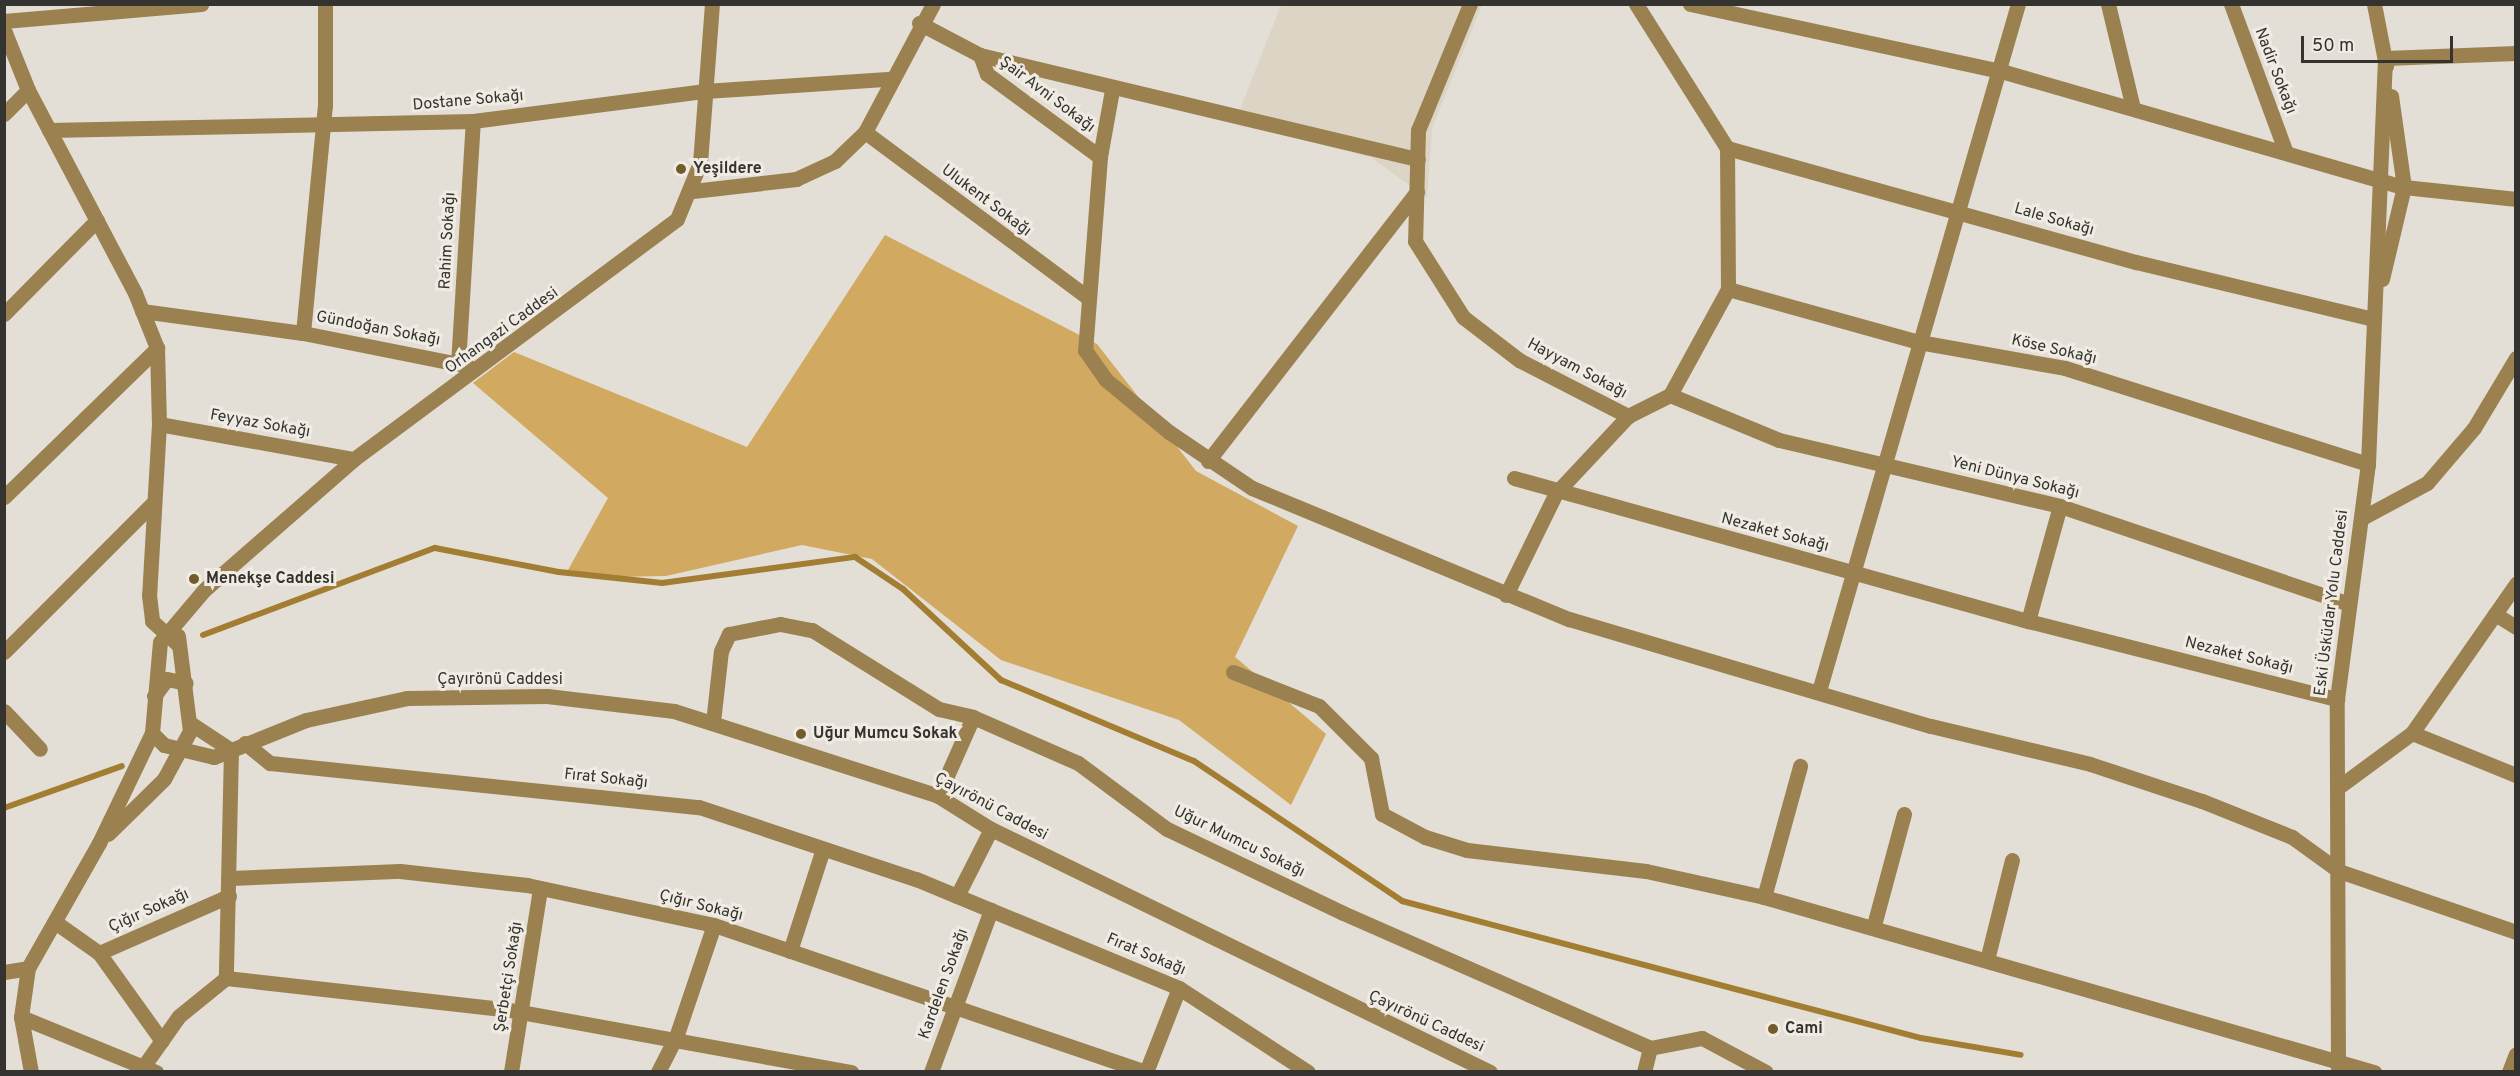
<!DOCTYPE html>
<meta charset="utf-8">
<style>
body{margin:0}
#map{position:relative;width:2520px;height:1076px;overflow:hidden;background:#e3ded6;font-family:Overpass,sans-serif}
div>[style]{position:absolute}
.built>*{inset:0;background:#dcd4c5}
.green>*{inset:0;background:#d1a960}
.stream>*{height:6px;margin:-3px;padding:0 3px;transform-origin:3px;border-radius:3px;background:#a37d32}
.minor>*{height:15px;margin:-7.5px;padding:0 7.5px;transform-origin:7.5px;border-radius:7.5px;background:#9b8050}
.dots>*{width:16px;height:16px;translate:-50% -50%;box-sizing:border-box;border:3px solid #f0ece3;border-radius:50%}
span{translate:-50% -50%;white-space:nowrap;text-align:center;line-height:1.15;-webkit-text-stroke:6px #f0ece3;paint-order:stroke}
.street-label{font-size:16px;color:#343330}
.poi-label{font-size:16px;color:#343330;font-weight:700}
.left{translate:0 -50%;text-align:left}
.frame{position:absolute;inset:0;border:6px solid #343330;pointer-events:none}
.scale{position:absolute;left:2301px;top:36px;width:152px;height:27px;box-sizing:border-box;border:3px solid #343330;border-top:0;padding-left:8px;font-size:18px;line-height:21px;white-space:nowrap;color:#343330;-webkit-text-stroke:4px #f0ece3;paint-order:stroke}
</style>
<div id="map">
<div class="built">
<i style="clip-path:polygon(1281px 5px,1482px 5px,1432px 128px,1427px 198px,1372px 158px,1235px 122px)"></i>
</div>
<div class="green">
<i style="clip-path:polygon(885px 235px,1097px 344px,1196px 471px,1298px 526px,1235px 657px,1326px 734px,1291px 805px,1179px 720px,1001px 660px,872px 559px,802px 545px,666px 576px,607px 577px,568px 570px,608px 498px,473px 383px,514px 352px,747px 447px)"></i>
</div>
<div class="stream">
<i style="left:203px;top:635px;width:248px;rotate:-20.6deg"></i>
<i style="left:435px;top:548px;width:126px;rotate:11deg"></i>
<i style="left:559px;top:572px;width:104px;rotate:6.1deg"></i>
<i style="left:662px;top:583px;width:195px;rotate:-7.7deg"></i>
<i style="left:855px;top:557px;width:58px;rotate:33.7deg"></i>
<i style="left:903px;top:589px;width:134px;rotate:42.9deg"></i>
<i style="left:1001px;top:680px;width:209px;rotate:22.8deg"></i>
<i style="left:1194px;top:761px;width:251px;rotate:33.9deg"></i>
<i style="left:1402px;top:901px;width:537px;rotate:14.79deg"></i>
<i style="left:1921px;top:1038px;width:101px;rotate:9.6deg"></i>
<i style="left:4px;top:808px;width:125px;rotate:-19.6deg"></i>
</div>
<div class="minor">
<i style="left:1470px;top:4px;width:136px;rotate:112.4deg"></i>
<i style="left:1418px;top:130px;width:111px;rotate:91.5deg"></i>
<i style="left:1415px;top:241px;width:90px;rotate:57.7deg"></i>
<i style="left:1463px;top:317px;width:71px;rotate:37.5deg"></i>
<i style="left:1519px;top:360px;width:123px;rotate:27.2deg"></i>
<i style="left:1690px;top:4px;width:318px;rotate:12.2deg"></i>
<i style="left:2001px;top:71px;width:419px;rotate:16.1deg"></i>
<i style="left:2404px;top:187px;width:113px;rotate:6.1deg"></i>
<i style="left:2108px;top:4px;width:107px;rotate:76.5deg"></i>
<i style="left:2231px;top:4px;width:156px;rotate:69.7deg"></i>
<i style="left:2374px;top:4px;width:63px;rotate:79deg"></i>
<i style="left:4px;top:21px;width:198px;rotate:-4.9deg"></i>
<i style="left:919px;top:23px;width:69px;rotate:27.7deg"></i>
<i style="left:980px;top:55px;width:20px;rotate:70deg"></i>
<i style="left:987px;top:74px;width:140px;rotate:36.3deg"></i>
<i style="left:4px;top:30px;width:65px;rotate:68.2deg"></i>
<i style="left:28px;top:90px;width:229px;rotate:62.2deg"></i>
<i style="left:135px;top:293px;width:59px;rotate:68.2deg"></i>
<i style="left:157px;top:348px;width:76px;rotate:88.5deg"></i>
<i style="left:159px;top:424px;width:171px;rotate:93.3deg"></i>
<i style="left:149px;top:595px;width:26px;rotate:83deg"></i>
<i style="left:152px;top:621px;width:36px;rotate:42deg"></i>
<i style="left:980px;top:55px;width:450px;rotate:13.4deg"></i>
<i style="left:2385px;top:58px;width:131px;rotate:-2.2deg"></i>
<i style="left:1112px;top:90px;width:68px;rotate:100.2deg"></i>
<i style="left:1100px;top:157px;width:194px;rotate:94.4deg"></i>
<i style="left:1085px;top:350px;width:35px;rotate:55deg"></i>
<i style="left:1105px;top:379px;width:83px;rotate:39.6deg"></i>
<i style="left:1169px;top:432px;width:100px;rotate:34deg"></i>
<i style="left:1252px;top:488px;width:343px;rotate:22.5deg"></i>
<i style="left:1569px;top:619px;width:377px;rotate:16.5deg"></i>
<i style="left:1931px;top:726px;width:163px;rotate:13.4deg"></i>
<i style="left:2090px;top:764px;width:118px;rotate:18.3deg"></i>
<i style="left:2202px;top:801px;width:97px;rotate:21.8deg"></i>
<i style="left:2292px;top:837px;width:58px;rotate:35.9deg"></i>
<i style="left:2339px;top:871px;width:187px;rotate:19deg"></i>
<i style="left:4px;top:114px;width:34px;rotate:-45deg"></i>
<i style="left:49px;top:130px;width:424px;rotate:-1.2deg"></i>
<i style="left:473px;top:121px;width:234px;rotate:-7.4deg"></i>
<i style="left:705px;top:91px;width:183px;rotate:-3.8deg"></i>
<i style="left:865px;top:132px;width:277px;rotate:36.6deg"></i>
<i style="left:1727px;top:148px;width:425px;rotate:15.6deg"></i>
<i style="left:2136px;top:262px;width:244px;rotate:13.5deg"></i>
<i style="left:693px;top:191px;width:104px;rotate:-6.6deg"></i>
<i style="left:796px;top:179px;width:43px;rotate:-24.8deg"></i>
<i style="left:835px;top:161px;width:42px;rotate:-44deg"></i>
<i style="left:865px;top:132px;width:145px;rotate:-62deg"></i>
<i style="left:2382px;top:279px;width:95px;rotate:-76.6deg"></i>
<i style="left:2404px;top:187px;width:92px;rotate:-98.1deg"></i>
<i style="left:1728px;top:289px;width:198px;rotate:15.5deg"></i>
<i style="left:1919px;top:342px;width:148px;rotate:10.1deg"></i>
<i style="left:2065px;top:368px;width:318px;rotate:17.6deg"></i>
<i style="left:142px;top:311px;width:162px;rotate:7.8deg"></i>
<i style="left:303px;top:333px;width:228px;rotate:-84.5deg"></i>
<i style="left:325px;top:106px;width:102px;rotate:-90deg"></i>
<i style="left:4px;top:314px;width:132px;rotate:-45.3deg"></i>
<i style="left:303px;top:333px;width:168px;rotate:11.3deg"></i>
<i style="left:458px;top:364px;width:243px;rotate:-86.5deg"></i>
<i style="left:1670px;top:395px;width:118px;rotate:22.4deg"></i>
<i style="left:1779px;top:440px;width:289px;rotate:13.2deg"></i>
<i style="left:2060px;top:506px;width:305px;rotate:18.7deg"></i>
<i style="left:159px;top:424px;width:198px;rotate:10.2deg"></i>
<i style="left:1208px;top:461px;width:341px;rotate:-52.2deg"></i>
<i style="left:1514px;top:478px;width:534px;rotate:15.55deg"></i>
<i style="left:2028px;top:621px;width:319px;rotate:14.2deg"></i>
<i style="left:4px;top:497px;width:214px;rotate:-44.2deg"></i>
<i style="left:2362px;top:518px;width:74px;rotate:-28.3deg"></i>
<i style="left:2427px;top:483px;width:72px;rotate:-49.5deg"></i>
<i style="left:2474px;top:428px;width:82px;rotate:-59deg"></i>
<i style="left:1506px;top:595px;width:114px;rotate:-63.9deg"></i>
<i style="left:1556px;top:493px;width:105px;rotate:-46.9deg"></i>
<i style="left:1628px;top:416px;width:47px;rotate:-26.6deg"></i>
<i style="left:1670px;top:395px;width:121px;rotate:-61.3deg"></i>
<i style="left:1728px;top:289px;width:141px;rotate:-90.4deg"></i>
<i style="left:1727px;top:148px;width:170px;rotate:-122.3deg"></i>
<i style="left:2495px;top:614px;width:25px;rotate:32deg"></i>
<i style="left:2028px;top:621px;width:119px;rotate:-74.5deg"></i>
<i style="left:4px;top:652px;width:212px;rotate:-45deg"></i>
<i style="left:1233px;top:672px;width:92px;rotate:21.6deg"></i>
<i style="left:1319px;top:706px;width:74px;rotate:45deg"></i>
<i style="left:1371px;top:758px;width:57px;rotate:78.9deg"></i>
<i style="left:1382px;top:814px;width:49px;rotate:28.1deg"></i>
<i style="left:1425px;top:837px;width:44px;rotate:17.2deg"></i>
<i style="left:1467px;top:850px;width:180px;rotate:6.7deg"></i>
<i style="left:1646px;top:871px;width:121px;rotate:12.4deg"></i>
<i style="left:1764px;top:897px;width:635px;rotate:16.01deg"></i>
<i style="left:1819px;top:691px;width:715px;rotate:-73.85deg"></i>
<i style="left:154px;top:696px;width:21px;rotate:-53deg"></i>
<i style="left:167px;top:679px;width:19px;rotate:12deg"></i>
<i style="left:4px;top:711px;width:52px;rotate:46.5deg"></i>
<i style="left:713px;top:722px;width:71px;rotate:-83.6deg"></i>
<i style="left:721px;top:651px;width:19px;rotate:-65deg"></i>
<i style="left:729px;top:634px;width:52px;rotate:-11.1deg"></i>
<i style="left:780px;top:624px;width:33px;rotate:11deg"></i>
<i style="left:812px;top:630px;width:150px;rotate:31.9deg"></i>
<i style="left:939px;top:709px;width:35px;rotate:13deg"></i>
<i style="left:973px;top:717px;width:115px;rotate:23.7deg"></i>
<i style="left:1078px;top:763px;width:111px;rotate:36.6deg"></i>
<i style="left:1167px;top:829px;width:195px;rotate:25.5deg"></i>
<i style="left:1343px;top:913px;width:335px;rotate:23.7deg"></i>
<i style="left:1650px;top:1048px;width:53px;rotate:-10.9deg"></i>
<i style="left:1702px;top:1038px;width:72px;rotate:28deg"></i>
<i style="left:190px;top:723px;width:49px;rotate:33.4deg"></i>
<i style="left:152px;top:733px;width:17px;rotate:45deg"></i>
<i style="left:164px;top:745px;width:51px;rotate:13.5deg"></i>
<i style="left:214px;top:757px;width:99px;rotate:-21.9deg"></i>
<i style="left:306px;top:720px;width:103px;rotate:-12.3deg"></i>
<i style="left:407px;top:698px;width:140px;rotate:-0.8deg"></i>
<i style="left:547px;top:696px;width:128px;rotate:6.7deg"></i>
<i style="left:674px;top:711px;width:277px;rotate:17.8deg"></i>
<i style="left:938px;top:796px;width:62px;rotate:31.9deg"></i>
<i style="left:991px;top:829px;width:555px;rotate:25.96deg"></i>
<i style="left:2412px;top:733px;width:112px;rotate:22deg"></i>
<i style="left:245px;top:743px;width:32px;rotate:39deg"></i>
<i style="left:270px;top:763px;width:431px;rotate:5.9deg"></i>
<i style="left:699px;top:807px;width:229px;rotate:18.4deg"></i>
<i style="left:916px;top:879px;width:285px;rotate:22.5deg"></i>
<i style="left:1179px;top:988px;width:154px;rotate:33.1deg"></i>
<i style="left:231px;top:750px;width:228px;rotate:91.3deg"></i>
<i style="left:226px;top:978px;width:280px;rotate:6.4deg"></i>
<i style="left:504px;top:1009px;width:353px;rotate:10.3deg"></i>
<i style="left:2340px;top:786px;width:89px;rotate:-36.4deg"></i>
<i style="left:2412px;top:733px;width:182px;rotate:-55.1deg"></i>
<i style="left:938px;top:796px;width:86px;rotate:-66.1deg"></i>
<i style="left:108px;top:834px;width:78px;rotate:-44.5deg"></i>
<i style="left:164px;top:779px;width:55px;rotate:-61.6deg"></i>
<i style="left:190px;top:731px;width:96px;rotate:-97.2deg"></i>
<i style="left:230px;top:878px;width:170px;rotate:-2.4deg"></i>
<i style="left:400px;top:871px;width:128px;rotate:6.3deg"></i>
<i style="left:527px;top:885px;width:191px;rotate:12.1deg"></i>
<i style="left:714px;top:925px;width:455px;rotate:18.8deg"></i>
<i style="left:957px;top:896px;width:75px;rotate:-63.1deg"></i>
<i style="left:1764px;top:897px;width:136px;rotate:-74.6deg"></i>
<i style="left:55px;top:922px;width:54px;rotate:35.2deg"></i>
<i style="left:99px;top:953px;width:142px;rotate:-23.7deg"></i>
<i style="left:1874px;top:925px;width:115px;rotate:-74.9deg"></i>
<i style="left:790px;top:951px;width:107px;rotate:-72.1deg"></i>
<i style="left:99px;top:953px;width:108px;rotate:54.4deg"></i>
<i style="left:1987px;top:960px;width:103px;rotate:-76deg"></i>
<i style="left:4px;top:972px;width:24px;rotate:-9deg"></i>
<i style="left:21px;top:1017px;width:146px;rotate:22.2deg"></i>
<i style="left:143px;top:1067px;width:62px;rotate:-54.8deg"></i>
<i style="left:179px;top:1016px;width:60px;rotate:-39deg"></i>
<i style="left:31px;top:1072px;width:56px;rotate:-100.3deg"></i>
<i style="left:21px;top:1017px;width:49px;rotate:-81.9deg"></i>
<i style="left:28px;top:968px;width:144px;rotate:-60.4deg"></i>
<i style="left:99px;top:843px;width:122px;rotate:-64.3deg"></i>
<i style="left:152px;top:733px;width:91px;rotate:-85deg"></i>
<i style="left:160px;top:642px;width:68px;rotate:-49.8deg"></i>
<i style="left:204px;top:590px;width:199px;rotate:-41.1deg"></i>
<i style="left:354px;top:459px;width:402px;rotate:-36.6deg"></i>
<i style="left:677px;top:219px;width:61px;rotate:-67.7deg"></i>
<i style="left:700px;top:163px;width:159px;rotate:-85.7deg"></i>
<i style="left:511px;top:1072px;width:186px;rotate:-81deg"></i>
<i style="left:658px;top:1072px;width:39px;rotate:-63deg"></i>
<i style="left:676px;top:1037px;width:118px;rotate:-71.3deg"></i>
<i style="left:931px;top:1072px;width:173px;rotate:-69.7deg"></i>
<i style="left:1146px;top:1072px;width:90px;rotate:-68.6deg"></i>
<i style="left:1644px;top:1072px;width:25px;rotate:-76deg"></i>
<i style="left:2338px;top:1072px;width:373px;rotate:-90.2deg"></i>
<i style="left:2337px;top:699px;width:237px;rotate:-82.5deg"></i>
<i style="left:2368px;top:464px;width:406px;rotate:-87.6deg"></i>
<i style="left:2509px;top:1072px;width:19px;rotate:-69deg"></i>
</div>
<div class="dots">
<i style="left:681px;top:169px;background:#745b2c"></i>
<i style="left:194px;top:579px;background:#745b2c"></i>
<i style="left:801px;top:734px;background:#745b2c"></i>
<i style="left:1773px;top:1029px;background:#745b2c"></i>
</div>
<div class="street-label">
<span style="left:2275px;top:71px;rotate:69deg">Nadir Sokağı</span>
<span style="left:1047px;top:95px;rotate:37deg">Şair Avni Sokağı</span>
<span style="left:468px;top:101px;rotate:-5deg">Dostane Sokağı</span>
<span style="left:986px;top:201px;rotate:37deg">Ulukent Sokağı</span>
<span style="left:2054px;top:220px;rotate:16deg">Lale Sokağı</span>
<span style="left:448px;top:241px;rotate:-87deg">Rahim Sokağı</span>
<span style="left:378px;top:329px;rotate:11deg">Gündoğan Sokağı</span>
<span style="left:502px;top:331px;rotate:-36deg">Orhangazi Caddesi</span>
<span style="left:2054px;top:350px;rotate:13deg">Köse Sokağı</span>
<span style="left:1577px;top:369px;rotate:28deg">Hayyam Sokağı</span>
<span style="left:260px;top:424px;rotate:10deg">Feyyaz Sokağı</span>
<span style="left:2015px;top:478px;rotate:14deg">Yeni Dünya Sokağı</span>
<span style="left:1775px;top:533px;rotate:15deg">Nezaket Sokağı</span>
<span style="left:2332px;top:603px;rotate:-83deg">Eski Üsküdar Yolu Caddesi</span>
<span style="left:2239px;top:656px;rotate:14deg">Nezaket Sokağı</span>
<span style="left:500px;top:680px">Çayırönü Caddesi</span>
<span style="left:606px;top:779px;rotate:6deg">Fırat Sokağı</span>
<span style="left:991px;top:807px;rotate:28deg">Çayırönü Caddesi</span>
<span style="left:1239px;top:842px;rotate:26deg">Uğur Mumcu Sokağı</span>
<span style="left:701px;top:906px;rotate:14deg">Çığır Sokağı</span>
<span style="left:149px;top:911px;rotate:-24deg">Çığır Sokağı</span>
<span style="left:1146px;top:955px;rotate:23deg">Fırat Sokağı</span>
<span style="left:509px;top:977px;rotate:-81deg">Şerbetçi Sokağı</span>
<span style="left:944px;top:984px;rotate:-70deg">Kardelen Sokağı</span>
<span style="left:1426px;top:1022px;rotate:25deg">Çayırönü Caddesi</span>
</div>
<div class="poi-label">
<span class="left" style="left:693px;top:169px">Yeşildere</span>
<span class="left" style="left:206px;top:579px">Menekşe Caddesi</span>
<span class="left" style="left:813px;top:734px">Uğur Mumcu Sokak</span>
<span class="left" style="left:1785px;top:1029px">Cami</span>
</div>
<div class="frame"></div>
<div class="scale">50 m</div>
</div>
